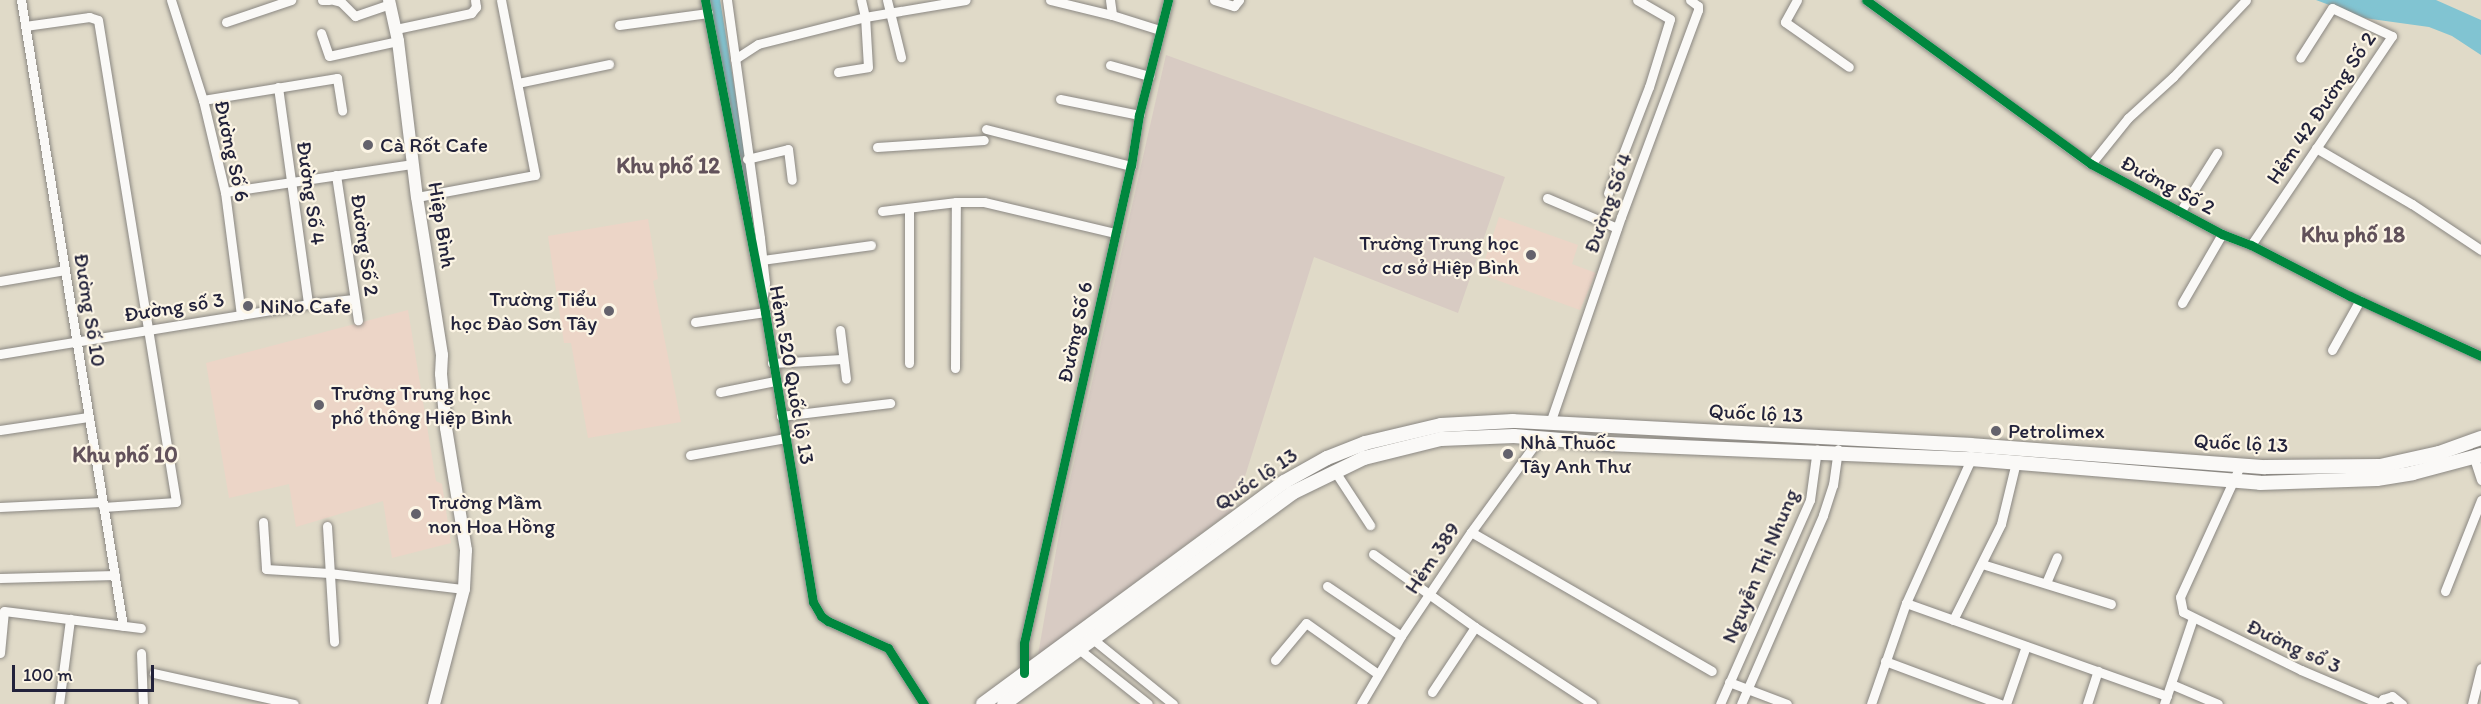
<!DOCTYPE html>
<meta charset="utf-8">
<style>
body{margin:0}
#map{position:relative;width:2481px;height:704px;overflow:hidden;background:#e0dac8;font-family:Itim,sans-serif}
div>[style]{position:absolute}
.built>*{inset:0;background:#ecd5c7}
.industrial>*{inset:0;background:#d8cbc3}
.water>*{inset:0;background:#81c4d2}
.canal>*{height:10px;margin:-5px;padding:0 5px;transform-origin:5px;border-radius:5px;background:#81c4d2}
.roads{filter:drop-shadow(0 0 2px #8a8782) drop-shadow(0 0 2px #8a8782)}
.minor>*{height:9px;margin:-4.5px;padding:0 4.5px;transform-origin:4.5px;border-radius:4.5px;background:#faf9f7}
.major>*{height:12px;margin:-6px;padding:0 6px;transform-origin:6px;border-radius:6px;background:#faf9f7}
.highway>*{height:14px;margin:-7px;padding:0 7px;transform-origin:7px;border-radius:7px;background:#faf9f7}
.cycleway>*{height:9px;margin:-4.5px;padding:0 4.5px;transform-origin:4.5px;border-radius:4.5px;background:#00873e}
.dots>*{width:16px;height:16px;translate:-50% -50%;box-sizing:border-box;border:3px solid #fcf5e5;border-radius:50%}
span{translate:-50% -50%;white-space:nowrap;text-align:center;line-height:1.15;-webkit-text-stroke:4.5px #fcf5e5;paint-order:stroke}
.street-label{font-size:21px;color:#22223b}
.poi-label{font-size:21px;color:#22223b}
.left{translate:0 -50%;text-align:left}
.right{translate:-100% -50%;text-align:right}
.neighbourhood-label{font-size:22px;color:#62525b;font-weight:700}
.scale{position:absolute;left:12px;top:665px;width:142px;height:27px;box-sizing:border-box;border:3px solid #22223b;border-top:0;padding-left:8px;font-size:18px;line-height:21px;white-space:nowrap;color:#22223b;-webkit-text-stroke:4px #fcf5e5;paint-order:stroke}
</style>
<div id="map">
<div class="built">
<i style="clip-path:polygon(1499px 217px,1578px 245px,1572px 264px,1596px 273px,1580px 310px,1480px 274px)"></i>
<i style="clip-path:polygon(648px 219px,658px 279px,653px 281px,681px 422px,588px 438px,571px 343px,564px 343px,548px 236px)"></i>
<i style="clip-path:polygon(408px 310px,436px 481px,442px 484px,451px 543px,392px 558px,383px 501px,296px 527px,289px 484px,229px 498px,206px 363px)"></i>
</div>
<div class="industrial">
<i style="clip-path:polygon(1166px 55px,1505px 177px,1458px 313px,1314px 257px,1235px 508px,1038px 655px,1063px 511px)"></i>
</div>
<div class="water">
<i style="clip-path:polygon(2316px 0,2436px 0,2481px 20px,2481px 55px,2452px 36px,2429px 27px,2364px 18px)"></i>
</div>
<div class="canal">
<i style="left:715px;top:0;width:222px;rotate:80.7deg"></i>
</div>
<div class="roads">
<div class="minor">
<i style="left:21px;top:0;width:634px;rotate:80.75deg"></i>
<i style="left:171px;top:0;width:105px;rotate:72.3deg"></i>
<i style="left:203px;top:100px;width:95px;rotate:76.6deg"></i>
<i style="left:225px;top:192px;width:124px;rotate:82.6deg"></i>
<i style="left:322px;top:0;width:7px"></i>
<i style="left:333px;top:0;width:8px;rotate:14deg"></i>
<i style="left:341px;top:2px;width:20px;rotate:45deg"></i>
<i style="left:355px;top:16px;width:37px;rotate:-19deg"></i>
<i style="left:705px;top:0;width:318px;rotate:79.1deg"></i>
<i style="left:765px;top:312px;width:294px;rotate:80.6deg"></i>
<i style="left:813px;top:602px;width:16px;rotate:60deg"></i>
<i style="left:821px;top:616px;width:9px;rotate:36deg"></i>
<i style="left:828px;top:621px;width:66px;rotate:24.2deg"></i>
<i style="left:888px;top:648px;width:67px;rotate:57.3deg"></i>
<i style="left:727px;top:0;width:240px;rotate:82.1deg"></i>
<i style="left:760px;top:238px;width:45px;rotate:83.7deg"></i>
<i style="left:765px;top:283px;width:12px;rotate:99deg"></i>
<i style="left:887px;top:0;width:59px;rotate:76.2deg"></i>
<i style="left:1050px;top:0;width:64px;rotate:13.6deg"></i>
<i style="left:1112px;top:15px;width:50px;rotate:17.4deg"></i>
<i style="left:1110px;top:0;width:15px;rotate:82deg"></i>
<i style="left:1214px;top:0;width:21px;rotate:17deg"></i>
<i style="left:1234px;top:6px;width:8px;rotate:-50deg"></i>
<i style="left:1797px;top:0;width:25px;rotate:119deg"></i>
<i style="left:1785px;top:22px;width:78px;rotate:35.1deg"></i>
<i style="left:1866px;top:0;width:278px;rotate:36.1deg"></i>
<i style="left:2091px;top:164px;width:149px;rotate:28.1deg"></i>
<i style="left:2222px;top:234px;width:31px;rotate:21deg"></i>
<i style="left:2251px;top:245px;width:111px;rotate:27.3deg"></i>
<i style="left:2350px;top:296px;width:144px;rotate:24.6deg"></i>
<i style="left:226px;top:22px;width:69px;rotate:-18.7deg"></i>
<i style="left:619px;top:25px;width:90px;rotate:-7.7deg"></i>
<i style="left:25px;top:26px;width:65px;rotate:-8deg"></i>
<i style="left:89px;top:17px;width:9px;rotate:18deg"></i>
<i style="left:98px;top:20px;width:488px;rotate:80.8deg"></i>
<i style="left:176px;top:502px;width:73px;rotate:176.1deg"></i>
<i style="left:396px;top:29px;width:77px;rotate:-12deg"></i>
<i style="left:471px;top:13px;width:8px;rotate:-50deg"></i>
<i style="left:476px;top:7px;width:7px;rotate:-98deg"></i>
<i style="left:321px;top:33px;width:24px;rotate:71deg"></i>
<i style="left:329px;top:56px;width:71px;rotate:-12.3deg"></i>
<i style="left:735px;top:59px;width:27px;rotate:-33deg"></i>
<i style="left:758px;top:44px;width:110px;rotate:-14.2deg"></i>
<i style="left:865px;top:17px;width:102px;rotate:-9.6deg"></i>
<i style="left:1110px;top:65px;width:41px;rotate:15.8deg"></i>
<i style="left:838px;top:72px;width:30px;rotate:-9deg"></i>
<i style="left:868px;top:67px;width:50px;rotate:-93.4deg"></i>
<i style="left:865px;top:17px;width:17px;rotate:-103deg"></i>
<i style="left:518px;top:83px;width:93px;rotate:-11.8deg"></i>
<i style="left:278px;top:87px;width:219px;rotate:82.1deg"></i>
<i style="left:1060px;top:99px;width:81px;rotate:11.4deg"></i>
<i style="left:203px;top:100px;width:136px;rotate:-9.3deg"></i>
<i style="left:337px;top:78px;width:33px;rotate:81deg"></i>
<i style="left:986px;top:129px;width:150px;rotate:14.3deg"></i>
<i style="left:877px;top:147px;width:107px;rotate:-3.7deg"></i>
<i style="left:2316px;top:148px;width:111px;rotate:30.3deg"></i>
<i style="left:2412px;top:204px;width:83px;rotate:33.7deg"></i>
<i style="left:747px;top:159px;width:42px;rotate:-13.7deg"></i>
<i style="left:788px;top:149px;width:31px;rotate:83deg"></i>
<i style="left:2091px;top:164px;width:59px;rotate:-51.2deg"></i>
<i style="left:2128px;top:118px;width:61px;rotate:-42.3deg"></i>
<i style="left:2173px;top:77px;width:106px;rotate:-46.5deg"></i>
<i style="left:336px;top:175px;width:147px;rotate:81.4deg"></i>
<i style="left:225px;top:192px;width:190px;rotate:-8.5deg"></i>
<i style="left:1608px;top:193px;width:114px;rotate:-68.9deg"></i>
<i style="left:1649px;top:87px;width:71px;rotate:-72.8deg"></i>
<i style="left:1670px;top:19px;width:38px;rotate:-150deg"></i>
<i style="left:417px;top:197px;width:120px;rotate:-10.6deg"></i>
<i style="left:535px;top:175px;width:178px;rotate:-101deg"></i>
<i style="left:1547px;top:198px;width:76px;rotate:23.2deg"></i>
<i style="left:882px;top:211px;width:75px;rotate:-6.9deg"></i>
<i style="left:956px;top:202px;width:28px"></i>
<i style="left:984px;top:202px;width:135px;rotate:13.3deg"></i>
<i style="left:2180px;top:212px;width:70px;rotate:-57.9deg"></i>
<i style="left:2251px;top:245px;width:252px;rotate:-56deg"></i>
<i style="left:2392px;top:36px;width:66px;rotate:-155deg"></i>
<i style="left:2332px;top:8px;width:59px;rotate:122.6deg"></i>
<i style="left:762px;top:260px;width:110px;rotate:-7.8deg"></i>
<i style="left:0;top:281px;width:66px;rotate:-9.6deg"></i>
<i style="left:2182px;top:303px;width:80px;rotate:-59.9deg"></i>
<i style="left:695px;top:322px;width:71px;rotate:-8.1deg"></i>
<i style="left:840px;top:330px;width:49px;rotate:83deg"></i>
<i style="left:2332px;top:350px;width:57px;rotate:-60.8deg"></i>
<i style="left:0;top:354px;width:312px;rotate:-9.2deg"></i>
<i style="left:308px;top:304px;width:46px;rotate:-6.2deg"></i>
<i style="left:772px;top:363px;width:70px;rotate:-3.3deg"></i>
<i style="left:909px;top:363px;width:155px;rotate:-90deg"></i>
<i style="left:955px;top:368px;width:166px;rotate:-89.7deg"></i>
<i style="left:720px;top:392px;width:56px;rotate:-11.3deg"></i>
<i style="left:781px;top:416px;width:110px;rotate:-6.8deg"></i>
<i style="left:1550px;top:423px;width:218px;rotate:-71deg"></i>
<i style="left:1621px;top:217px;width:221px;rotate:-69.6deg"></i>
<i style="left:1698px;top:10px;width:4px;rotate:-90deg"></i>
<i style="left:1698px;top:6px;width:10px;rotate:-143deg"></i>
<i style="left:0;top:430px;width:89px;rotate:-8.4deg"></i>
<i style="left:690px;top:455px;width:97px;rotate:-10.1deg"></i>
<i style="left:2474px;top:458px;width:23px;rotate:72deg"></i>
<i style="left:2240px;top:466px;width:144px;rotate:114.6deg"></i>
<i style="left:2180px;top:597px;width:15px;rotate:79deg"></i>
<i style="left:2183px;top:612px;width:131px;rotate:26.2deg"></i>
<i style="left:2301px;top:670px;width:87px;rotate:23deg"></i>
<i style="left:1334px;top:470px;width:66px;rotate:56.8deg"></i>
<i style="left:0;top:507px;width:102px;rotate:-2.8deg"></i>
<i style="left:263px;top:522px;width:47px;rotate:86.3deg"></i>
<i style="left:266px;top:569px;width:63px;rotate:3.6deg"></i>
<i style="left:329px;top:573px;width:136px;rotate:6.8deg"></i>
<i style="left:327px;top:526px;width:116px;rotate:86.5deg"></i>
<i style="left:1471px;top:532px;width:278px;rotate:30deg"></i>
<i style="left:1373px;top:554px;width:125px;rotate:35.6deg"></i>
<i style="left:1475px;top:627px;width:140px;rotate:33.3deg"></i>
<i style="left:1982px;top:564px;width:135px;rotate:17.2deg"></i>
<i style="left:0;top:578px;width:115px;rotate:-1.5deg"></i>
<i style="left:2046px;top:583px;width:28px;rotate:-67deg"></i>
<i style="left:1327px;top:586px;width:89px;rotate:34deg"></i>
<i style="left:2445px;top:591px;width:98px;rotate:-68.4deg"></i>
<i style="left:1906px;top:603px;width:277px;rotate:19.6deg"></i>
<i style="left:1953px;top:620px;width:107px;rotate:-63.4deg"></i>
<i style="left:2001px;top:524px;width:64px;rotate:-76.4deg"></i>
<i style="left:1089px;top:636px;width:108px;rotate:39deg"></i>
<i style="left:1075px;top:646px;width:93px;rotate:38.5deg"></i>
<i style="left:0;top:653px;width:42px;rotate:-84.6deg"></i>
<i style="left:4px;top:611px;width:138px;rotate:7.1deg"></i>
<i style="left:141px;top:653px;width:51px;rotate:87.8deg"></i>
<i style="left:1275px;top:660px;width:48px;rotate:-50deg"></i>
<i style="left:1306px;top:623px;width:88px;rotate:35.3deg"></i>
<i style="left:1885px;top:661px;width:123px;rotate:20.5deg"></i>
<i style="left:154px;top:673px;width:143px;rotate:12.5deg"></i>
<i style="left:1024px;top:673px;width:30px;rotate:-90deg"></i>
<i style="left:1024px;top:643px;width:489px;rotate:-77.4deg"></i>
<i style="left:1131px;top:166px;width:52px;rotate:-81.1deg"></i>
<i style="left:1139px;top:115px;width:119px;rotate:-75.8deg"></i>
<i style="left:1729px;top:682px;width:62px;rotate:20.8deg"></i>
<i style="left:2171px;top:684px;width:51px;rotate:23.1deg"></i>
<i style="left:1432px;top:692px;width:78px;rotate:-56.5deg"></i>
<i style="left:59px;top:704px;width:86px;rotate:-82.6deg"></i>
<i style="left:1361px;top:704px;width:79px;rotate:-59.5deg"></i>
<i style="left:1401px;top:636px;width:125px;rotate:-56.1deg"></i>
<i style="left:1471px;top:532px;width:105px;rotate:-53.9deg"></i>
<i style="left:1533px;top:447px;width:13px;rotate:-45deg"></i>
<i style="left:1720px;top:704px;width:223px;rotate:-66.2deg"></i>
<i style="left:1810px;top:500px;width:51px;rotate:-82.2deg"></i>
<i style="left:1741px;top:704px;width:206px;rotate:-66.5deg"></i>
<i style="left:1823px;top:515px;width:32px;rotate:-72deg"></i>
<i style="left:1833px;top:485px;width:36px;rotate:-82deg"></i>
<i style="left:1871px;top:704px;width:107px;rotate:-70.9deg"></i>
<i style="left:1906px;top:603px;width:158px;rotate:-65.7deg"></i>
<i style="left:2006px;top:704px;width:61px;rotate:-71deg"></i>
<i style="left:2087px;top:704px;width:35px;rotate:-72deg"></i>
<i style="left:2164px;top:704px;width:91px;rotate:-71.4deg"></i>
<i style="left:2380px;top:704px;width:6px;rotate:-59deg"></i>
<i style="left:2383px;top:699px;width:9px;rotate:-18deg"></i>
<i style="left:2392px;top:696px;width:13px;rotate:39deg"></i>
<i style="left:2472px;top:704px;width:37px;rotate:-76deg"></i>
</div>
<div class="major">
<i style="left:389px;top:0;width:42px;rotate:77.6deg"></i>
<i style="left:398px;top:41px;width:157px;rotate:83.1deg"></i>
<i style="left:417px;top:197px;width:160px;rotate:81deg"></i>
<i style="left:442px;top:355px;width:19px;rotate:93deg"></i>
<i style="left:441px;top:374px;width:54px;rotate:84.7deg"></i>
<i style="left:446px;top:428px;width:124px;rotate:80.7deg"></i>
<i style="left:466px;top:550px;width:39px;rotate:93deg"></i>
<i style="left:464px;top:589px;width:119px;rotate:104.6deg"></i>
</div>
<div class="highway">
<i style="left:983px;top:704px;width:374px;rotate:-36.4deg"></i>
<i style="left:1284px;top:482px;width:49px;rotate:-29.2deg"></i>
<i style="left:1327px;top:458px;width:41px;rotate:-21.5deg"></i>
<i style="left:1365px;top:443px;width:78px;rotate:-13.3deg"></i>
<i style="left:1441px;top:425px;width:72px;rotate:-3.2deg"></i>
<i style="left:1513px;top:421px;width:458px;rotate:3deg"></i>
<i style="left:1970px;top:445px;width:296px;rotate:4.3deg"></i>
<i style="left:2265px;top:467px;width:115px;rotate:-0.5deg"></i>
<i style="left:2380px;top:466px;width:60px;rotate:-12.4deg"></i>
<i style="left:2439px;top:453px;width:45px;rotate:-19.7deg"></i>
<i style="left:1004px;top:704px;width:357px;rotate:-36.2deg"></i>
<i style="left:1292px;top:493px;width:80px;rotate:-25.9deg"></i>
<i style="left:1364px;top:458px;width:79px;rotate:-13.9deg"></i>
<i style="left:1441px;top:439px;width:73px;rotate:-2.4deg"></i>
<i style="left:1514px;top:436px;width:95px;rotate:4.8deg"></i>
<i style="left:1609px;top:444px;width:362px;rotate:2.4deg"></i>
<i style="left:1971px;top:459px;width:290px;rotate:4.7deg"></i>
<i style="left:2260px;top:483px;width:117px;rotate:-2deg"></i>
<i style="left:2377px;top:479px;width:36px;rotate:-9deg"></i>
<i style="left:2413px;top:473px;width:70px;rotate:-14.8deg"></i>
</div>
</div>
<div class="cycleway">
<i style="left:705px;top:0;width:318px;rotate:79.1deg"></i>
<i style="left:765px;top:312px;width:294px;rotate:80.6deg"></i>
<i style="left:813px;top:602px;width:16px;rotate:60deg"></i>
<i style="left:821px;top:616px;width:9px;rotate:36deg"></i>
<i style="left:828px;top:621px;width:66px;rotate:24.2deg"></i>
<i style="left:888px;top:648px;width:67px;rotate:57.3deg"></i>
<i style="left:1866px;top:0;width:278px;rotate:36.1deg"></i>
<i style="left:2091px;top:164px;width:149px;rotate:28.1deg"></i>
<i style="left:2222px;top:234px;width:31px;rotate:21deg"></i>
<i style="left:2251px;top:245px;width:111px;rotate:27.3deg"></i>
<i style="left:2350px;top:296px;width:144px;rotate:24.6deg"></i>
<i style="left:1024px;top:673px;width:30px;rotate:-90deg"></i>
<i style="left:1024px;top:643px;width:489px;rotate:-77.4deg"></i>
<i style="left:1131px;top:166px;width:52px;rotate:-81.1deg"></i>
<i style="left:1139px;top:115px;width:119px;rotate:-75.8deg"></i>
</div>
<div class="dots">
<i style="left:368px;top:145px;background:#64626c"></i>
<i style="left:1531px;top:255px;background:#64626c"></i>
<i style="left:248px;top:306px;background:#64626c"></i>
<i style="left:609px;top:311px;background:#64626c"></i>
<i style="left:319px;top:405px;background:#64626c"></i>
<i style="left:1996px;top:431px;background:#64626c"></i>
<i style="left:1508px;top:454px;background:#64626c"></i>
<i style="left:416px;top:514px;background:#64626c"></i>
</div>
<div class="street-label">
<span style="left:2321px;top:108px;rotate:-56deg">Hẻm 42 Đường Số 2</span>
<span style="left:232px;top:151px;rotate:78deg">Đường Số 6</span>
<span style="left:2168px;top:185px;rotate:28deg">Đường Số 2</span>
<span style="left:311px;top:193px;rotate:82deg">Đường Số 4</span>
<span style="left:1608px;top:203px;rotate:-70deg">Đường Số 4</span>
<span style="left:442px;top:225px;rotate:81deg">Hiệp Bình</span>
<span style="left:365px;top:245px;rotate:82deg">Đường Số 2</span>
<span style="left:174px;top:307px;rotate:-9deg">Đường số 3</span>
<span style="left:90px;top:310px;rotate:81deg">Đường Số 10</span>
<span style="left:1075px;top:332px;rotate:-78deg">Đường Số 6</span>
<span style="left:792px;top:375px;rotate:80deg">Hẻm 520 Quốc lộ 13</span>
<span style="left:1756px;top:413px;rotate:3deg">Quốc lộ 13</span>
<span style="left:2241px;top:443px;rotate:3deg">Quốc lộ 13</span>
<span style="left:1256px;top:479px;rotate:-34deg">Quốc lộ 13</span>
<span style="left:1432px;top:558px;rotate:-56deg">Hẻm 389</span>
<span style="left:1760px;top:566px;rotate:-67deg">Nguyễn Thị Nhung</span>
<span style="left:2294px;top:646px;rotate:25deg">Đường sổ 3</span>
</div>
<div class="poi-label">
<span class="left" style="left:380px;top:145px">Cà Rốt Cafe</span>
<span class="right" style="left:1519px;top:255px">Trường Trung học<br>cơ sở Hiệp Bình</span>
<span class="right" style="left:597px;top:311px">Trường Tiểu<br>học Đào Sơn Tây</span>
<span class="left" style="left:260px;top:306px">NiNo Cafe</span>
<span class="left" style="left:331px;top:405px">Trường Trung học<br>phổ thông Hiệp Bình</span>
<span class="left" style="left:2008px;top:431px">Petrolimex</span>
<span class="left" style="left:1520px;top:454px">Nhà Thuốc<br>Tây Anh Thư</span>
<span class="left" style="left:428px;top:514px">Trường Mầm<br>non Hoa Hồng</span>
</div>
<div class="neighbourhood-label">
<span style="left:668px;top:166px">Khu phố 12</span>
<span style="left:2353px;top:235px">Khu phố 18</span>
<span style="left:125px;top:455px">Khu phố 10</span>
</div>
<div class="scale">100 m</div>
</div>
